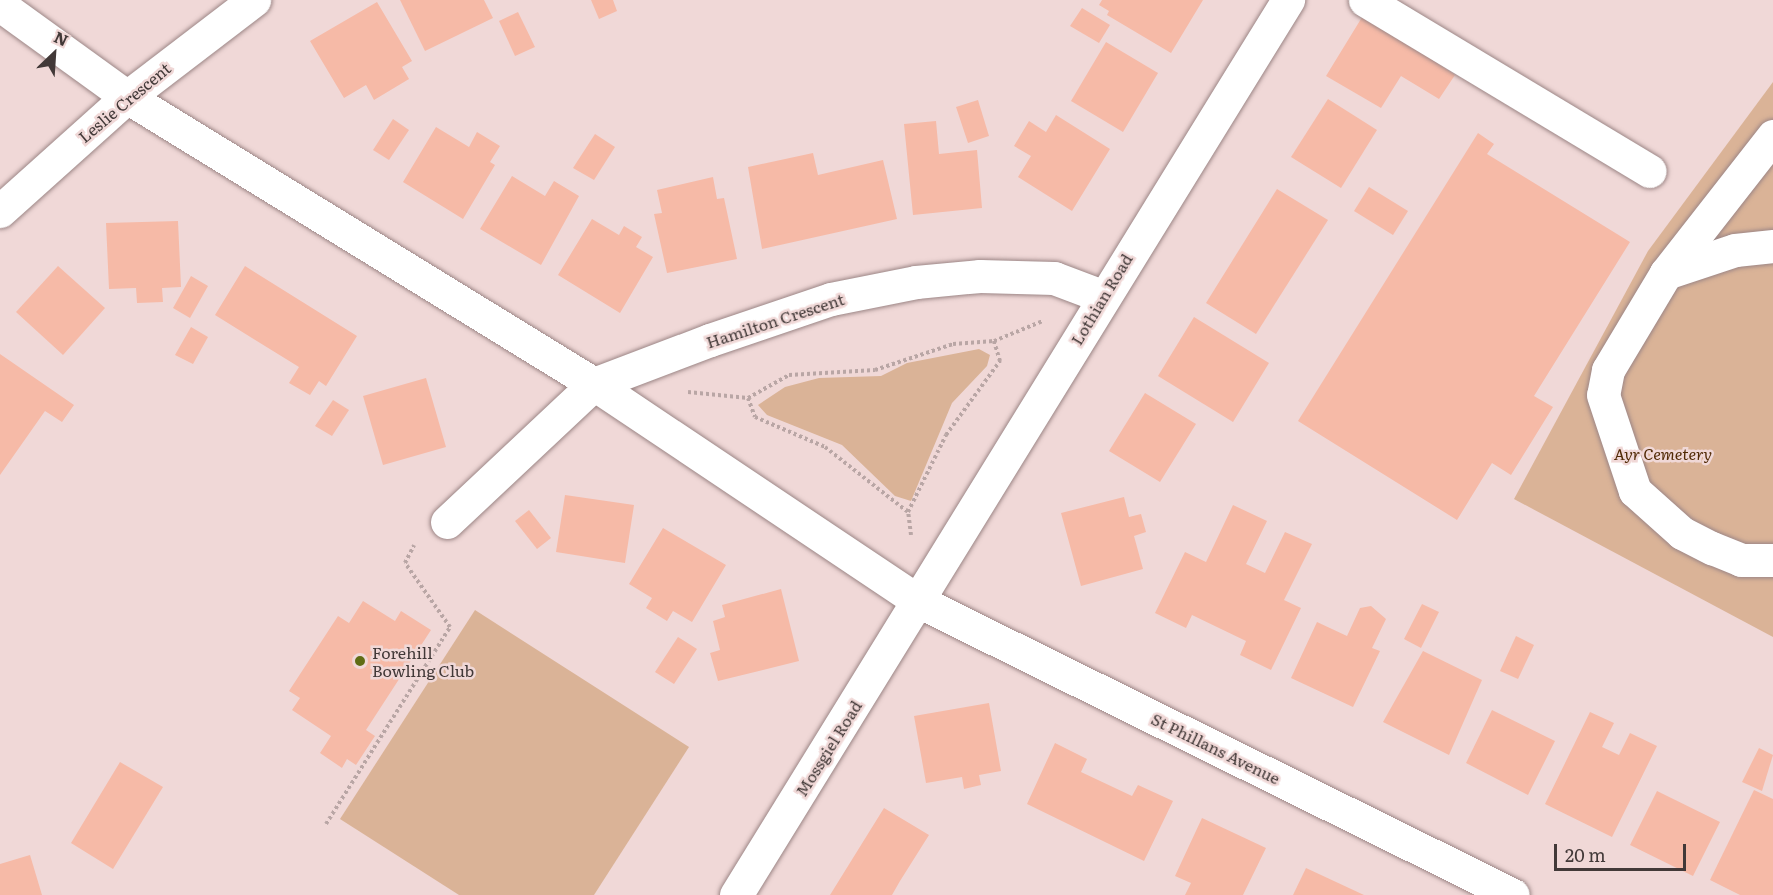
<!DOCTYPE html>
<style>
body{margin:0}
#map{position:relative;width:1773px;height:895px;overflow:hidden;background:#f0d8d7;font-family:Literata,serif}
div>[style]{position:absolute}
.green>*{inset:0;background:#dab397}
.building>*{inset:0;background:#f6baa7}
.path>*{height:4px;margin-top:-2px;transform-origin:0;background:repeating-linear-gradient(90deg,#b9a6a5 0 3px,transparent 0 6px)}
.roads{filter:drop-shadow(0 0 2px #9c8686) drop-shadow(0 0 2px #9c8686)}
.minor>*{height:33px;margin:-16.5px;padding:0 16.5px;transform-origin:16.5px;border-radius:16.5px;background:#fff}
.dots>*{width:16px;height:16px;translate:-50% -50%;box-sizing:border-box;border:3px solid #f0d8d7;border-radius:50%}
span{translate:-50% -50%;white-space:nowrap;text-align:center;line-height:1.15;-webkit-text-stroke:5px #f0d8d7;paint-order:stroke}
.street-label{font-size:16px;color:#423938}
.park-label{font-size:16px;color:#512a05;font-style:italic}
.poi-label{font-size:16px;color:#423938}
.left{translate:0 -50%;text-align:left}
.north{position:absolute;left:24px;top:24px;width:60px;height:60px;-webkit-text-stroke:4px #f0d8d7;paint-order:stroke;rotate:25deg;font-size:16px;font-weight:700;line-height:24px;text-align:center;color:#423938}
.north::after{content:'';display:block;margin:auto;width:21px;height:27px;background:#423938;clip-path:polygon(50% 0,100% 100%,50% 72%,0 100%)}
.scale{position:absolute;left:1554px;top:844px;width:132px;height:27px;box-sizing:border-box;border:3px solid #423938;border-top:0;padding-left:8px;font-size:18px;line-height:21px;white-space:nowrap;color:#423938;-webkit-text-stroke:4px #f0d8d7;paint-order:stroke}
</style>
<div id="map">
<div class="green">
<i style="clip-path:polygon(1773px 82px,1773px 637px,1514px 499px,1648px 251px)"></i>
<i style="clip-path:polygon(979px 349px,990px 355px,987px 366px,952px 403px,911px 501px,895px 496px,842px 445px,767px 415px,758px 405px,785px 387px,819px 378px,881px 376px,907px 363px)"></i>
<i style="clip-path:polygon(475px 610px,689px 747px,594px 895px,459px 895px,340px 819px)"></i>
</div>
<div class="building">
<i style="clip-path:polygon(400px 0,484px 0,493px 18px,425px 51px)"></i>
<i style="clip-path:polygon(591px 0,613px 0,617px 11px,599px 19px)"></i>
<i style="clip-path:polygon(1102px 0,1203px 0,1171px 53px,1107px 15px,1109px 11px,1099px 5px)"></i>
<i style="clip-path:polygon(377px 2px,412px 61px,402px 67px,409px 79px,374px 100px,366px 85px,344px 98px,310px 41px)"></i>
<i style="clip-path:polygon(1082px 8px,1110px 25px,1099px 43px,1070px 26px)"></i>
<i style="clip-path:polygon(518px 12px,535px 47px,515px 56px,499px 21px)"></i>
<i style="clip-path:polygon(1364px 14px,1455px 75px,1439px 99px,1401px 76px,1381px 108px,1326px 76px)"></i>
<i style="clip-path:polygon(1106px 42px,1158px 73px,1123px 132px,1071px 101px)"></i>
<i style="clip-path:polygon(1328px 99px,1377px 130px,1341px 188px,1291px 157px)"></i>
<i style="clip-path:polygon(978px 100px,989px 136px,968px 143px,956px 107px)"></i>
<i style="clip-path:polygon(1056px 115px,1110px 149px,1072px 211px,1018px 177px,1031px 156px,1014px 146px,1029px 121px,1046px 132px)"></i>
<i style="clip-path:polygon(393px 119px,409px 130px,389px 160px,373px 150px)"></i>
<i style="clip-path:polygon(936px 121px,939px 154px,977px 150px,982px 208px,913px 215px,904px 124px)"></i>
<i style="clip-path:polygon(436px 127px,469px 147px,477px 132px,500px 146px,490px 162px,495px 165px,463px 219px,403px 182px)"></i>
<i style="clip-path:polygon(1478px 133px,1494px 144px,1487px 154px,1630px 242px,1534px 396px,1553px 407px,1511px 475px,1492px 463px,1457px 520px,1298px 421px)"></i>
<i style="clip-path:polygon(595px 134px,615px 147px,594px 180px,573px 168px)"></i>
<i style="clip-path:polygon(813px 153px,818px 175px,883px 160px,897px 219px,762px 249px,748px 167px)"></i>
<i style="clip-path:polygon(512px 176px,545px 196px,554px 181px,579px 196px,541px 265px,480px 229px)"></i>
<i style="clip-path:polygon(713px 177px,717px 199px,724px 198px,737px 259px,667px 273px,654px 214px,662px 213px,657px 190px)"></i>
<i style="clip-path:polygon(1369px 187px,1408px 211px,1393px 235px,1354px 211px)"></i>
<i style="clip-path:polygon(1277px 189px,1328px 220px,1256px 334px,1206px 303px)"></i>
<i style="clip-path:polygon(592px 219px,619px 235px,624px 226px,642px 237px,636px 247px,653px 257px,620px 313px,558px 275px)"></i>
<i style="clip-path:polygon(178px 221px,181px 287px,162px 288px,163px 302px,137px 303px,136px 288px,109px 289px,106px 223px)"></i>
<i style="clip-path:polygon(58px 266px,105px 308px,63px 355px,16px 312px)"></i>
<i style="clip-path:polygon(245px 266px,357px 336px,326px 386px,319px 381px,310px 395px,289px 383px,299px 367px,215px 315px)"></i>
<i style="clip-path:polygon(191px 276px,208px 286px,190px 318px,173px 308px)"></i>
<i style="clip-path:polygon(1194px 317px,1269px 363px,1233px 422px,1158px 376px)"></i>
<i style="clip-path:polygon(191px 327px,208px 337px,193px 364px,175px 355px)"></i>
<i style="clip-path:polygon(0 354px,74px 405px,62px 422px,45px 411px,0 475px)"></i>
<i style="clip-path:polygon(426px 378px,446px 447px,383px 465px,363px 396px)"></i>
<i style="clip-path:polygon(1145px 393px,1196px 424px,1160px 482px,1109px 451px)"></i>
<i style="clip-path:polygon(333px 400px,349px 410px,332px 436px,315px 426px)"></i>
<i style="clip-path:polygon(565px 495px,634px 505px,625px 563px,556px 552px)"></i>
<i style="clip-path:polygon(1124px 497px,1129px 517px,1141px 514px,1146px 532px,1134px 536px,1143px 569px,1081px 586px,1061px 513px)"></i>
<i style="clip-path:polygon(1233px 505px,1267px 521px,1246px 564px,1265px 573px,1285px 532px,1312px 544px,1284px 600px,1301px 608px,1271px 670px,1240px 655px,1246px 641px,1192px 615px,1186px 628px,1155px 613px,1185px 552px,1206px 562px)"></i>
<i style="clip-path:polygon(529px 510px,551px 538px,537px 549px,515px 521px)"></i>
<i style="clip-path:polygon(663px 528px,726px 565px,692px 622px,673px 611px,667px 621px,646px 608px,652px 598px,629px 584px)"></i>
<i style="clip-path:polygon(781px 589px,799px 661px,718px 681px,710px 653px,720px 650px,713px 621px,725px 617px,722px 605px)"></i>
<i style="clip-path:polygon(363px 601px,395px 621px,401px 611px,431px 630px,366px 730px,375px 736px,356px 765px,347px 759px,342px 768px,320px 753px,331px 736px,292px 710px,300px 698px,289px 691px,338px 616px,349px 623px)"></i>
<i style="clip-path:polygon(1422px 604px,1439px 612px,1421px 648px,1404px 639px)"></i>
<i style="clip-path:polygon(1371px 606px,1386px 619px,1372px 648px,1380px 651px,1353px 707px,1291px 678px,1317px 622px,1347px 636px,1360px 608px)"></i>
<i style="clip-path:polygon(1516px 636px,1534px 645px,1518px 679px,1500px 671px)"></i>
<i style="clip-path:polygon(678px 637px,697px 649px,674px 684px,655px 672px)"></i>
<i style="clip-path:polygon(1423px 651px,1482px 680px,1449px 755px,1383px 722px)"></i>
<i style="clip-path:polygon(989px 703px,1001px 771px,979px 775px,981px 785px,964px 789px,962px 777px,926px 783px,914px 716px)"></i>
<i style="clip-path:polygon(1492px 710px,1555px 741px,1528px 795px,1466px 763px)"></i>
<i style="clip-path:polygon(1590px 712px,1614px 723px,1602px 747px,1619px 755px,1630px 733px,1657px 746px,1612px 837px,1545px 804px)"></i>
<i style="clip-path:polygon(1055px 743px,1087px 759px,1081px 772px,1132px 796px,1138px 785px,1173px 801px,1144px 861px,1027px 804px)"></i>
<i style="clip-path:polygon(1759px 748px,1773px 755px,1762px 791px,1742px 782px)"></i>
<i style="clip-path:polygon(120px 762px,163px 787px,113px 869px,71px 843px)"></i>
<i style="clip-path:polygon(1754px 790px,1773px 799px,1773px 895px,1740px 895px,1710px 880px)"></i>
<i style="clip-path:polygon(1657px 791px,1720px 822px,1693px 876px,1630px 845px)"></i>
<i style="clip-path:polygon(884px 808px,929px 835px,900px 881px,892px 895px,830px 895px)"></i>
<i style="clip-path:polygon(1202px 818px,1266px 848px,1243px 895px,1185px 895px,1191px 883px,1175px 876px)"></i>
<i style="clip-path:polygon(30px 855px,42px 895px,0 895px,0 864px)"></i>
<i style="clip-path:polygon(1306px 868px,1364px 895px,1293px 895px)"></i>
</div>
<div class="path">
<i style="left:688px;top:392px;width:60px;rotate:5.7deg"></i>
<i style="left:748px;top:398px;width:47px;rotate:-29.3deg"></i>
<i style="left:789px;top:375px;width:86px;rotate:-3.3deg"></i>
<i style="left:875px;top:370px;width:82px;rotate:-18.4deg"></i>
<i style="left:953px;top:344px;width:41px;rotate:-4.2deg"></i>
<i style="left:994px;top:341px;width:53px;rotate:-22.2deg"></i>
<i style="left:748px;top:398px;width:20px;rotate:70deg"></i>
<i style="left:755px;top:417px;width:76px;rotate:23.2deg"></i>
<i style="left:825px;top:447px;width:105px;rotate:38.1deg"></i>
<i style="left:911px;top:535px;width:23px;rotate:-97deg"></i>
<i style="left:908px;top:512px;width:86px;rotate:-63.7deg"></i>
<i style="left:946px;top:435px;width:92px;rotate:-53.9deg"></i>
<i style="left:1000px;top:361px;width:21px;rotate:-107deg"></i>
<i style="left:326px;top:824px;width:233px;rotate:-57.8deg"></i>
<i style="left:450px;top:627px;width:78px;rotate:-125.1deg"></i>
<i style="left:405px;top:563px;width:20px;rotate:-63deg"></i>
</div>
<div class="roads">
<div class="minor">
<i style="left:1365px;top:0;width:332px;rotate:31deg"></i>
<i style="left:0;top:5px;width:157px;rotate:35.9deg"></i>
<i style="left:127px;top:97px;width:548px;rotate:31.57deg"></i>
<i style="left:594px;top:384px;width:392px;rotate:33.8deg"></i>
<i style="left:920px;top:602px;width:661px;rotate:26.29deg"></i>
<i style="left:0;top:211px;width:171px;rotate:-41.9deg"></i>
<i style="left:127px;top:97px;width:160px;rotate:-37.4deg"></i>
<i style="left:1773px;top:246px;width:38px;rotate:174deg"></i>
<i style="left:1735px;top:250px;width:73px;rotate:161.6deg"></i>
<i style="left:1666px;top:273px;width:113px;rotate:120.9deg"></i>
<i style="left:1608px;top:370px;width:25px;rotate:101deg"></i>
<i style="left:1603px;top:395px;width:101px;rotate:71.6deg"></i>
<i style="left:1635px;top:491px;width:63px;rotate:41.8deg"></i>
<i style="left:1682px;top:533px;width:34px;rotate:27deg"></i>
<i style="left:1712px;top:548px;width:31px;rotate:22deg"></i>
<i style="left:1741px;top:560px;width:32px"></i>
<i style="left:1666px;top:273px;width:174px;rotate:-52deg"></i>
<i style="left:447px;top:522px;width:202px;rotate:-43.2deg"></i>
<i style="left:594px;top:384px;width:124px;rotate:-20.8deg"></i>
<i style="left:710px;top:340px;width:128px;rotate:-18.7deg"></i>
<i style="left:831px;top:299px;width:87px;rotate:-11.3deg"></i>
<i style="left:916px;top:282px;width:64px;rotate:-5.4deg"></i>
<i style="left:980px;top:276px;width:74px;rotate:1.5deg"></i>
<i style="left:1054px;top:278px;width:51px;rotate:20.6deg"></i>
<i style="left:736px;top:895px;width:1052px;rotate:-58.34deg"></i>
</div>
</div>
<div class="dots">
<i style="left:360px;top:661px;background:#606c14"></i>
</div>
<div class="street-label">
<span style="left:124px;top:102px;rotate:-40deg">Leslie Crescent</span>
<span style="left:1101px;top:299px;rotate:-59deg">Lothian Road</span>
<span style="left:775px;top:320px;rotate:-18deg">Hamilton Crescent</span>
<span style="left:828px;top:748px;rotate:-58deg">Mossgiel Road</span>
<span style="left:1216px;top:748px;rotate:26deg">St Phillans Avenue</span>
</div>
<div class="park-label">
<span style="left:1663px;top:453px">Ayr Cemetery</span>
</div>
<div class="poi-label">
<span class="left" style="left:372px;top:661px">Forehill<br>Bowling Club</span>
</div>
<div class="north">N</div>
<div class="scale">20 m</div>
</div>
